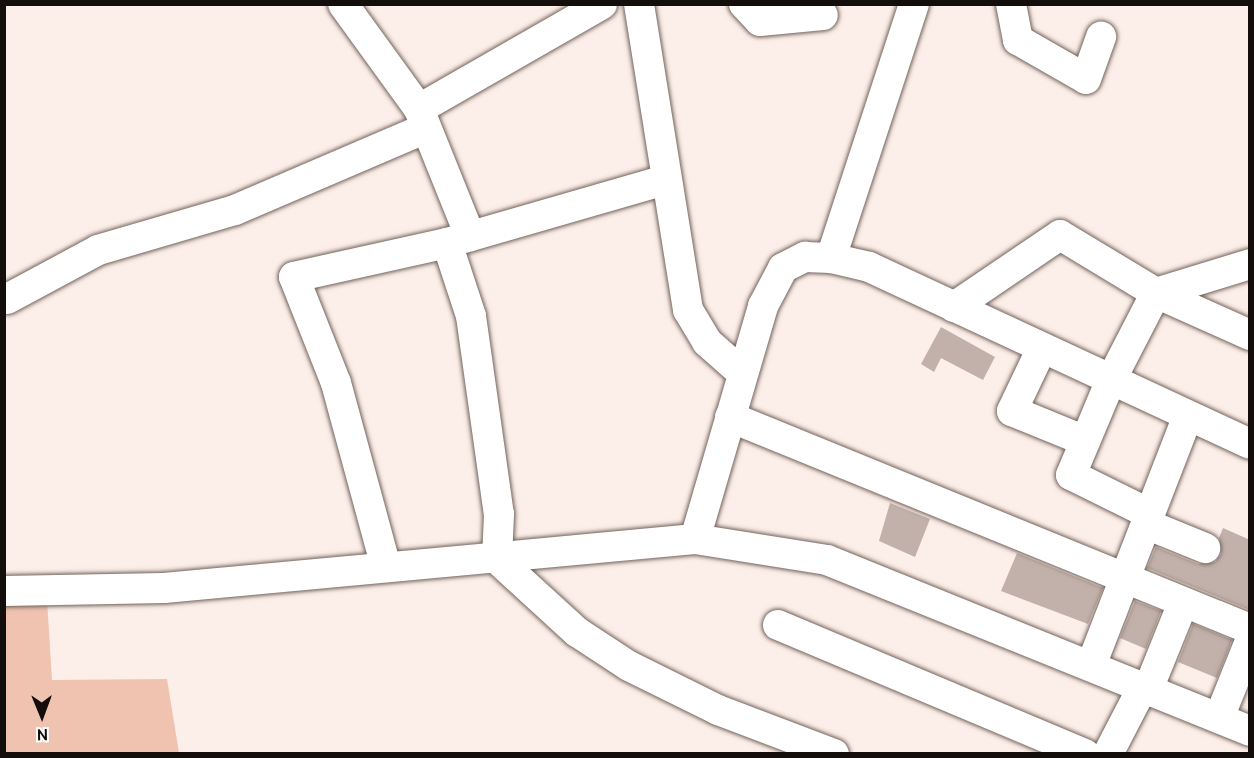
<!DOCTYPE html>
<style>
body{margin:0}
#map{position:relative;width:1254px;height:758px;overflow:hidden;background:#fceee8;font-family:Cabin,sans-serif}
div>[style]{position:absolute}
.green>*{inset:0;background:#efc3b0}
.building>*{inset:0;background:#c2b1aa}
.roads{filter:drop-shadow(0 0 2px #72625c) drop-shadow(0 0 2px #72625c)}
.minor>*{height:30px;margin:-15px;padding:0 15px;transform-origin:15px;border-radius:15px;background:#fff}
span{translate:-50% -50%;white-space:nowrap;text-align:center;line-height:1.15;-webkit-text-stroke:4.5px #fefefe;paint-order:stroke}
.frame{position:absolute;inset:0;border:6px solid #130d0b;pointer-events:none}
.north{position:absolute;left:12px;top:686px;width:60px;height:60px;-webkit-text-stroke:4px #fefefe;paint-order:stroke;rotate:179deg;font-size:16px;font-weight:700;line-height:24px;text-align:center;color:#130d0b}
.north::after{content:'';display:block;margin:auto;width:21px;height:27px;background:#130d0b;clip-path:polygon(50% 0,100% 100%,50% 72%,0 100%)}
</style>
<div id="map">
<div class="green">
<i style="clip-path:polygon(4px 597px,47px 600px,52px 680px,167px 679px,179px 753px,5px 753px)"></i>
</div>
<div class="building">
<i style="clip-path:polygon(941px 327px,995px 357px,983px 380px,941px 358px,934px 372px,921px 364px)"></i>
<i style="clip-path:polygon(890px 503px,930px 519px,915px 557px,879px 541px)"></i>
<i style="clip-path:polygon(1223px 528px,1250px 540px,1250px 610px,1147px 568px,1156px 547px,1198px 564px,1215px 562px,1221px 554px,1219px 538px)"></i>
<i style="clip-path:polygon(1017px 553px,1103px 588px,1088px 624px,1001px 591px)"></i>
<i style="clip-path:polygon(1135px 601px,1161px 611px,1146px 649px,1120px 638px)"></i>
<i style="clip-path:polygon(1193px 624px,1232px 640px,1217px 678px,1178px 662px)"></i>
</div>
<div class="roads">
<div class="minor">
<i style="left:343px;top:4px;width:130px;rotate:54.1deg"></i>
<i style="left:419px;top:109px;width:137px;rotate:68.1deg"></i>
<i style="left:639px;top:4px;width:310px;rotate:80.9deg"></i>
<i style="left:688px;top:310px;width:37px;rotate:59deg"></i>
<i style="left:707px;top:342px;width:45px;rotate:41.4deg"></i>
<i style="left:744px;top:4px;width:23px;rotate:47deg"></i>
<i style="left:760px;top:21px;width:63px;rotate:-5.4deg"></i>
<i style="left:1011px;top:4px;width:37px;rotate:79deg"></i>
<i style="left:1018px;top:40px;width:78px;rotate:29.8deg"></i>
<i style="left:1086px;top:79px;width:45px;rotate:-70.3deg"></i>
<i style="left:419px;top:109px;width:211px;rotate:-29.8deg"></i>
<i style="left:665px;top:180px;width:227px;rotate:163.9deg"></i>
<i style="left:447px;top:243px;width:77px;rotate:71.8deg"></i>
<i style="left:471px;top:316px;width:200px;rotate:82deg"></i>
<i style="left:499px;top:514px;width:45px;rotate:92.5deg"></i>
<i style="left:497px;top:559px;width:108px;rotate:42.4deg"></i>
<i style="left:577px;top:632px;width:62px;rotate:33.2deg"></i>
<i style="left:629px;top:666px;width:99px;rotate:26.3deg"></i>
<i style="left:718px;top:710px;width:124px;rotate:20.8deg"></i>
<i style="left:831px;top:258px;width:267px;rotate:-71.9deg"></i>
<i style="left:7px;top:299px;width:103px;rotate:-28.3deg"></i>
<i style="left:98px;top:250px;width:143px;rotate:-16.3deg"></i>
<i style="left:235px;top:210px;width:208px;rotate:-23.2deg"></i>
<i style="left:954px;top:307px;width:128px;rotate:-34.2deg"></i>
<i style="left:1060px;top:235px;width:112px;rotate:31.1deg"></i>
<i style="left:1156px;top:293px;width:103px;rotate:24.1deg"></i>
<i style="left:1042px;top:348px;width:70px;rotate:115.5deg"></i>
<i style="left:1012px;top:411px;width:79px;rotate:22.3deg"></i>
<i style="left:730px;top:417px;width:562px;rotate:22.18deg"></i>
<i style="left:1150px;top:514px;width:88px;rotate:-153.7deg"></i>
<i style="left:1071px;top:475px;width:103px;rotate:-67.2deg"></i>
<i style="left:1111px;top:380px;width:98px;rotate:-62.7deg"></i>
<i style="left:1156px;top:293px;width:98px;rotate:-17.1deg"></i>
<i style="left:1146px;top:524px;width:64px;rotate:22.1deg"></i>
<i style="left:695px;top:539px;width:243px;rotate:-73.7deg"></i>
<i style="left:763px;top:306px;width:43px;rotate:-62.2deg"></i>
<i style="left:783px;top:268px;width:25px;rotate:-27deg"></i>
<i style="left:805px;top:257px;width:26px;rotate:2deg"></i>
<i style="left:831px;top:258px;width:39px;rotate:13deg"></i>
<i style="left:869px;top:267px;width:420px;rotate:24.9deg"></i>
<i style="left:386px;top:567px;width:191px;rotate:-105.2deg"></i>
<i style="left:336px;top:383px;width:114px;rotate:-111.6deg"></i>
<i style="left:294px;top:277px;width:157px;rotate:-12.5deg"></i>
<i style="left:4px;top:591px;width:160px;rotate:-1.1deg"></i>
<i style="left:164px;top:588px;width:533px;rotate:-5.27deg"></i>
<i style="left:695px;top:539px;width:134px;rotate:9deg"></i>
<i style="left:827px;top:560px;width:456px;rotate:22deg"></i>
<i style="left:778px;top:625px;width:333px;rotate:22.8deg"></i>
<i style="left:1092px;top:663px;width:265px;rotate:-68.8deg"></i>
<i style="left:1219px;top:718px;width:83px;rotate:-68.1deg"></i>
<i style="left:1108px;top:754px;width:63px;rotate:-62.6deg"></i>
<i style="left:1137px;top:698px;width:16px;rotate:-43deg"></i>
<i style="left:1149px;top:687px;width:91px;rotate:-68deg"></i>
</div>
</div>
<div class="frame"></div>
<div class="north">N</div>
</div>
